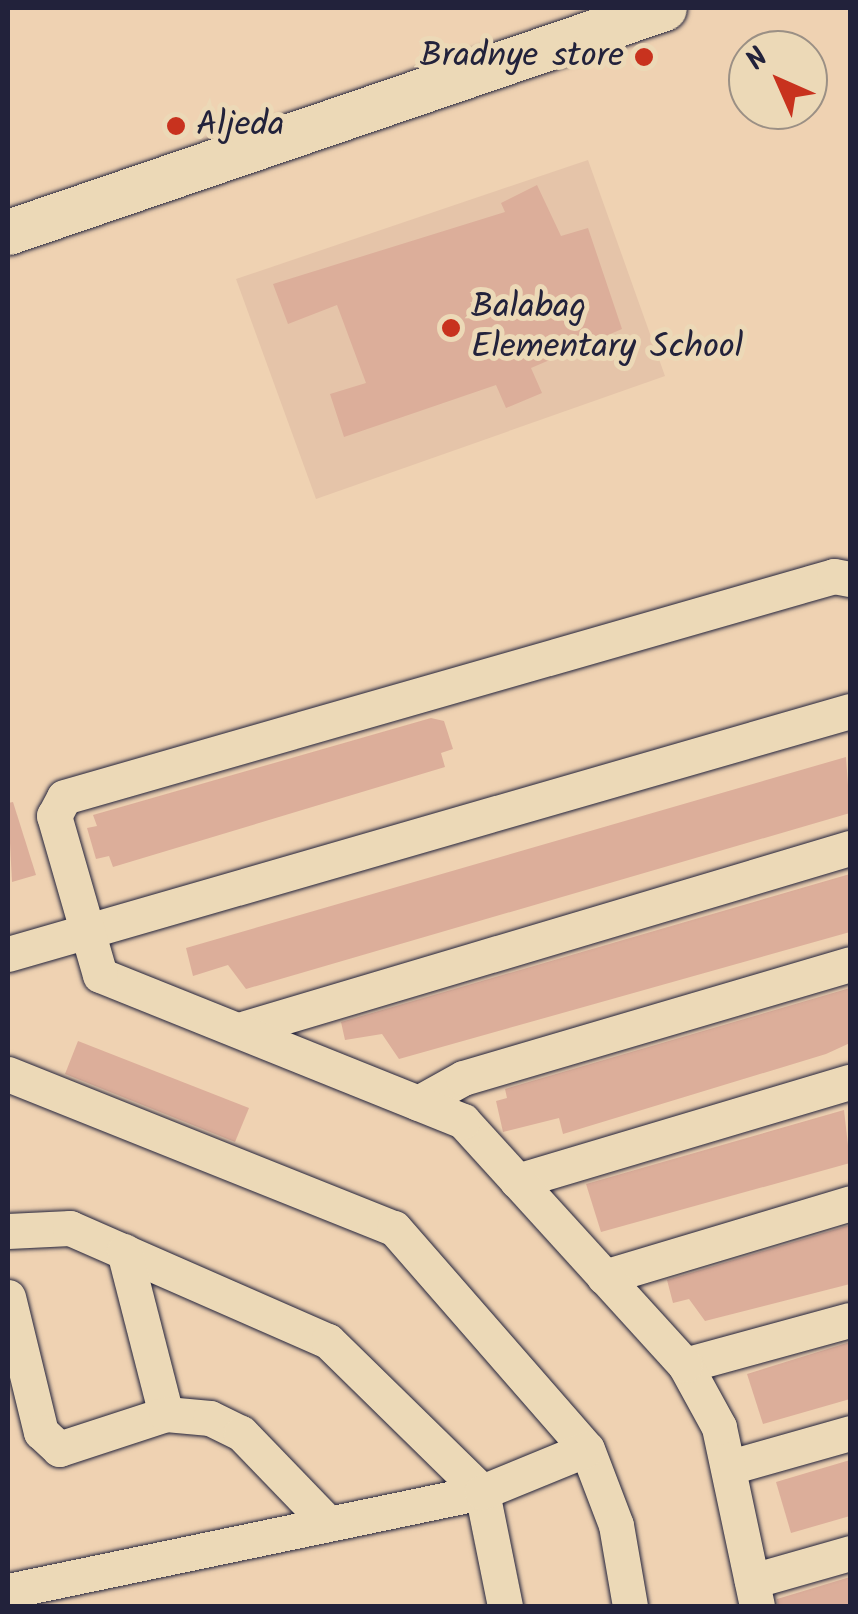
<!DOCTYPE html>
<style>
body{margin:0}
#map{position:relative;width:858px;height:1614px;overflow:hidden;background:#efd2b2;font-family:Kalam,sans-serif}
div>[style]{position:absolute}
.built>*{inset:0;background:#e5c4a9}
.building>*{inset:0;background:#dcae9a}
.roads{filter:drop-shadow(0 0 2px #22223b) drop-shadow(0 0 2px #22223b)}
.minor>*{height:35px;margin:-17.5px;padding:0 17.5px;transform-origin:17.5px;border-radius:17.5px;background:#ecd9b7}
.major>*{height:45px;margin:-22.5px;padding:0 22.5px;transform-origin:22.5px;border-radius:22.5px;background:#ecd9b7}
.dots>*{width:28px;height:28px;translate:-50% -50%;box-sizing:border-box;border:5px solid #ecd9b7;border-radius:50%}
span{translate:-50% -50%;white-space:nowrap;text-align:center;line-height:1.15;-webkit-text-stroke:10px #ecd9b7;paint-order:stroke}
.poi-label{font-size:35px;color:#22223b}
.right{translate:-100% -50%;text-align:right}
.left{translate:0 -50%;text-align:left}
.frame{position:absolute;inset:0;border:10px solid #22223b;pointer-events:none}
.north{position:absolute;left:728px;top:30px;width:100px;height:100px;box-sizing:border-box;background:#ecd9b7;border:2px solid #9b9085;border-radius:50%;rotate:315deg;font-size:28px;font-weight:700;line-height:40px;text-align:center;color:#22223b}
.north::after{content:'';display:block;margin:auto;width:35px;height:45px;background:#c8321e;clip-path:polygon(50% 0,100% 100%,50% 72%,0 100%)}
</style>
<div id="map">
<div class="built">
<i style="clip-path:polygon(588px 160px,665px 376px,316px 499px,236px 279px)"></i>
</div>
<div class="building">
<i style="clip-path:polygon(537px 185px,561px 236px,588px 228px,622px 329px,531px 368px,542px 393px,506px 408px,496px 385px,344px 437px,330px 394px,366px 383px,337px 305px,288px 324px,273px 284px,505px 212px,501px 203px)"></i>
<i style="clip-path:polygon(431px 718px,444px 721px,453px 749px,441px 753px,445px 767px,113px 867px,109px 856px,96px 859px,87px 828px,97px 826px,93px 815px)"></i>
<i style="clip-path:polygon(846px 757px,850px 813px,246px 989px,228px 965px,193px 976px,186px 948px)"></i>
<i style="clip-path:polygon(13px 802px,36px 875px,12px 882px,8px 803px)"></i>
<i style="clip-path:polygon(850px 874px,850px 932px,399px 1059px,382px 1034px,345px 1040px,341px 1022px)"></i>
<i style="clip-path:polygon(850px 988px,850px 1043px,826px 1054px,563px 1134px,559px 1118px,503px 1132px,496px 1101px,507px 1098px,505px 1089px)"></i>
<i style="clip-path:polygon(78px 1041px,249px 1108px,235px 1142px,65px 1074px)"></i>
<i style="clip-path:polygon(844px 1110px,850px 1163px,601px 1232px,586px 1184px)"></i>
<i style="clip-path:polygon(850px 1225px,850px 1284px,705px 1321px,689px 1299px,673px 1303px,667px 1280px)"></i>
<i style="clip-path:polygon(850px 1342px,850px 1399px,763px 1424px,747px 1374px)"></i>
<i style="clip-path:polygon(850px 1460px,850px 1516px,791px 1533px,776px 1482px)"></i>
<i style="clip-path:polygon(850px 1577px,850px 1606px,778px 1606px,777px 1599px)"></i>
</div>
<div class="roads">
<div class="minor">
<i style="left:8px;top:954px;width:876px;rotate:-16.1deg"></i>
<i style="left:239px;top:1030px;width:638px;rotate:-16.59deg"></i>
<i style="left:8px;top:1074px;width:416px;rotate:21.8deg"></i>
<i style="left:394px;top:1228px;width:293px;rotate:48.9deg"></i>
<i style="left:587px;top:1449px;width:81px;rotate:69.1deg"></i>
<i style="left:616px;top:1525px;width:82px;rotate:80.2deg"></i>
<i style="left:418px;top:1103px;width:51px;rotate:-29.1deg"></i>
<i style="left:463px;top:1078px;width:403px;rotate:-16.4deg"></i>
<i style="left:517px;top:1181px;width:347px;rotate:-16.6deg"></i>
<i style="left:8px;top:1231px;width:62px;rotate:-2.8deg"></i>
<i style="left:70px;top:1228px;width:282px;rotate:23.7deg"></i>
<i style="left:328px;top:1341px;width:216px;rotate:44.4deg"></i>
<i style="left:482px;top:1492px;width:116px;rotate:78.6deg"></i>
<i style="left:124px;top:1251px;width:168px;rotate:75.6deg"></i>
<i style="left:604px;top:1277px;width:257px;rotate:-16.7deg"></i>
<i style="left:8px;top:1297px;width:139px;rotate:76.3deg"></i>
<i style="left:41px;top:1432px;width:25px;rotate:43deg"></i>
<i style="left:59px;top:1449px;width:113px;rotate:-18.1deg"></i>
<i style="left:166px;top:1414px;width:44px;rotate:5.2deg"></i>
<i style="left:210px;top:1418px;width:34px;rotate:26deg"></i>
<i style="left:241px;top:1433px;width:124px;rotate:46deg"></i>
<i style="left:685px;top:1365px;width:171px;rotate:-15.3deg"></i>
<i style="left:730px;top:1467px;width:125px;rotate:-15.8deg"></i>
<i style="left:752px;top:1581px;width:102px;rotate:-15.9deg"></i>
<i style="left:8px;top:1591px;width:484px;rotate:-11.8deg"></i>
<i style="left:482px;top:1492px;width:113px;rotate:-22.3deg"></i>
<i style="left:757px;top:1606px;width:183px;rotate:-102deg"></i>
<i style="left:719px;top:1427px;width:71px;rotate:-118.7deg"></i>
<i style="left:685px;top:1365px;width:330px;rotate:-132.3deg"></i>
<i style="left:463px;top:1121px;width:391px;rotate:-158.1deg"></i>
<i style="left:100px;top:975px;width:166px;rotate:-106.1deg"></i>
<i style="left:54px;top:816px;width:21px;rotate:-62deg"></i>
<i style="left:64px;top:797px;width:801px;rotate:-16.01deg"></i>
<i style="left:834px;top:576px;width:16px;rotate:11deg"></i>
</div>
<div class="major">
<i style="left:8px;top:232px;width:693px;rotate:-18.85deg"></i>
</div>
</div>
<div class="dots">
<i style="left:644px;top:57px;background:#c8321e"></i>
<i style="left:176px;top:126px;background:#c8321e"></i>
<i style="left:451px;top:328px;background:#c8321e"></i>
</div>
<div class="poi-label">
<span class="right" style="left:624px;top:57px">Bradnye store</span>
<span class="left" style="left:196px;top:126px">Aljeda</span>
<span class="left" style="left:471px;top:328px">Balabag<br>Elementary School</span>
</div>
<div class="frame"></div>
<div class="north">N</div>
</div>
